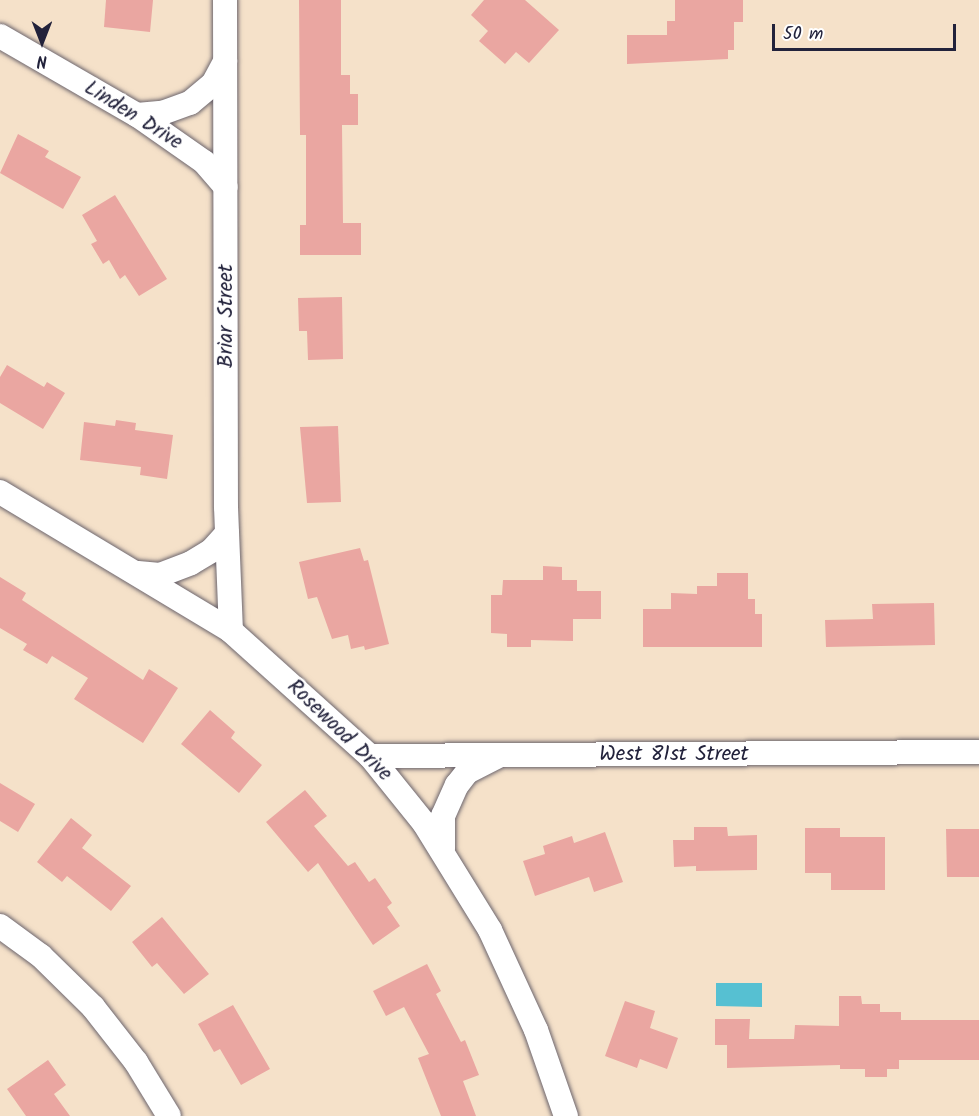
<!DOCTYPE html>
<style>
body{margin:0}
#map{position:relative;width:979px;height:1116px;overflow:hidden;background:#f5e1c9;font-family:Kalam,sans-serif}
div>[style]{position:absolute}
.water>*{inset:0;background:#56c0d2}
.building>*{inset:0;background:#eaa6a1}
.roads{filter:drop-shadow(0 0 2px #6c656d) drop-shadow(0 0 2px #6c656d)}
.street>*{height:24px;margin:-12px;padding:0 12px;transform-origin:12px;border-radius:12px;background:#fff}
span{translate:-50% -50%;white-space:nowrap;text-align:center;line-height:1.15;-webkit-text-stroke:5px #fff;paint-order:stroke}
.street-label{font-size:21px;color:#22223b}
.north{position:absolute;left:12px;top:12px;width:60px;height:60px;-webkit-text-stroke:4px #fff;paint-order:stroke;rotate:180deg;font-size:16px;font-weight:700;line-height:24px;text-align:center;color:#22223b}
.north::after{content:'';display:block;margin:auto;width:21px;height:27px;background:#22223b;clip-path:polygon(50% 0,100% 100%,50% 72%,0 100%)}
.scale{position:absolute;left:772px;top:24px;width:184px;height:27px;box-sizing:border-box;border:3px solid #22223b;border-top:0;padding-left:8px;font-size:18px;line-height:21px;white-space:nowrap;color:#22223b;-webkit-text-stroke:4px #fff;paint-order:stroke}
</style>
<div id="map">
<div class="water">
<i style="clip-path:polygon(716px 983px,762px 983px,762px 1007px,716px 1006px)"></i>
</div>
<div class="building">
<i style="clip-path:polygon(106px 0,153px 0,150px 32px,104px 27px)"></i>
<i style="clip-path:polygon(299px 0,341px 0,341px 75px,350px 75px,350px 94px,358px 94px,358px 125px,342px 125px,343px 223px,361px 223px,361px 255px,300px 255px,300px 225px,306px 225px,306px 135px,300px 135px)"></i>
<i style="clip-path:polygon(484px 0,525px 0,559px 30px,529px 63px,516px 52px,505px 64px,479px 41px,488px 31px,471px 15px)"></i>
<i style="clip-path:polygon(675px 0,743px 0,743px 22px,734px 22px,734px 50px,728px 50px,728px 59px,627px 64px,627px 35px,667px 35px,667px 21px,675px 21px)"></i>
<i style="clip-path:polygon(18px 134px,49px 151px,45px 157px,81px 177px,63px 209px,0 173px)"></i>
<i style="clip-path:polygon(115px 195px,167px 279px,139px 296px,125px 275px,120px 279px,109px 260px,103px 264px,91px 244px,97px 241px,82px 215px)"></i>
<i style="clip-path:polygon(342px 297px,343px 359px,308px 360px,307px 331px,299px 331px,298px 298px)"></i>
<i style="clip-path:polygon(7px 365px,44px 387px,47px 382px,65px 393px,43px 429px,0 403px,0 377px)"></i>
<i style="clip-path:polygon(116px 420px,136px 423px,135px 430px,173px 435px,167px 479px,140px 475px,141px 467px,80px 460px,84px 422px,115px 426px)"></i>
<i style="clip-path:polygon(338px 426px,341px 502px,307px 503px,300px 427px)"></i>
<i style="clip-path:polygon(360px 548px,364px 561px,368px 560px,389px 644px,365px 650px,364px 646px,351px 649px,348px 635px,332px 639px,317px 597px,308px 599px,299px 562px)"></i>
<i style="clip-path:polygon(543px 566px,562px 567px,562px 580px,577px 580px,577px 591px,601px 591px,601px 619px,573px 619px,573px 641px,531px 640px,531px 647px,507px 647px,507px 634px,491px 633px,491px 595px,502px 595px,503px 580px,543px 580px)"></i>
<i style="clip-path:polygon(717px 573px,748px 573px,748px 599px,755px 599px,755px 614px,762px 614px,762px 647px,643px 647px,643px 609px,671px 609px,671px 593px,697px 594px,697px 586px,717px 586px)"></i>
<i style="clip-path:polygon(0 577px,26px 593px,22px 600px,143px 680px,149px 669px,178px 688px,143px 743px,74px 699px,88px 678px,52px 656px,47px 664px,23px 650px,27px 644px,0 628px)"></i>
<i style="clip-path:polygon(934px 603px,935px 645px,826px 647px,825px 620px,873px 619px,872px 604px)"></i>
<i style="clip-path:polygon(210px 710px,235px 732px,231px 738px,262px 765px,239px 793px,181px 744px)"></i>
<i style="clip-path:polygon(0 783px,35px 804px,18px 832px,0 821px)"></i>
<i style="clip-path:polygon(305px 790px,327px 816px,314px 826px,348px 866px,355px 862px,369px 882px,375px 878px,392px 903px,387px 907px,400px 926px,373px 945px,318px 863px,308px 872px,266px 822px)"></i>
<i style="clip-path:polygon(71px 818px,92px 835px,82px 848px,131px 886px,111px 911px,67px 876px,62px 882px,37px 862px)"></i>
<i style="clip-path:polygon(694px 827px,727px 827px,728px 836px,757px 835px,757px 870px,696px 871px,696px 866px,674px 867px,673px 840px,694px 840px)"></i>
<i style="clip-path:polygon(805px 828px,840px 828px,840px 837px,885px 837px,885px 890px,831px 890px,831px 873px,805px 873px)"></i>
<i style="clip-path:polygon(946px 829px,979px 829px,979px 877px,947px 877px)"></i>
<i style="clip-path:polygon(605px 832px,623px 882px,594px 892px,589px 877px,535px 896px,523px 861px,545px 854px,543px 846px,572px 836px,574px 843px)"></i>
<i style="clip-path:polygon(162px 917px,209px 974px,184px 994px,157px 963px,152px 967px,132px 942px)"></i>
<i style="clip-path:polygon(427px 964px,441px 991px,436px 994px,461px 1042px,465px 1040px,479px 1075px,463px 1081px,476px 1116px,441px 1116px,418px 1058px,429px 1054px,404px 1007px,386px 1016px,373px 991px)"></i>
<i style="clip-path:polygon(839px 996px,861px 996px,862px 1004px,880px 1004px,880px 1012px,901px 1012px,901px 1020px,979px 1020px,979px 1060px,899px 1060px,899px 1069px,887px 1069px,887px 1077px,865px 1077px,865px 1069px,840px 1069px,840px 1065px,727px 1068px,727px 1045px,715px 1045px,715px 1019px,750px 1019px,749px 1039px,794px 1039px,795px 1025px,839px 1026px)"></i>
<i style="clip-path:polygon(625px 1001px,655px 1011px,650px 1028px,678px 1038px,667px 1069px,640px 1059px,637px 1068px,605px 1056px)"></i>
<i style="clip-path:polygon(233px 1005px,270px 1069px,241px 1085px,220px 1049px,214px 1052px,198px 1024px)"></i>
<i style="clip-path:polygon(48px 1060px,66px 1085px,54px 1094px,70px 1116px,26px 1116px,7px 1089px)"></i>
</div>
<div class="roads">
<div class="street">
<i style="left:225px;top:0;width:507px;rotate:89.89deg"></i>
<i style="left:226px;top:507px;width:124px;rotate:87.7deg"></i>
<i style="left:0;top:36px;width:158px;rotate:30deg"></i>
<i style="left:137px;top:115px;width:82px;rotate:35deg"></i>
<i style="left:204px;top:162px;width:33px;rotate:49deg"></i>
<i style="left:137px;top:115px;width:25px;rotate:-5deg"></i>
<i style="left:162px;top:113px;width:30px;rotate:-20deg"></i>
<i style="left:190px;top:103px;width:30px;rotate:-40deg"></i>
<i style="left:213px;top:84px;width:26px;rotate:-62deg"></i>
<i style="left:0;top:492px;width:270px;rotate:31deg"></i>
<i style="left:231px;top:631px;width:187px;rotate:42deg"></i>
<i style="left:370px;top:756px;width:86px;rotate:51.1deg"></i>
<i style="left:424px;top:823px;width:126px;rotate:58.3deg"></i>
<i style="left:490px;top:930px;width:110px;rotate:65.3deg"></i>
<i style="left:536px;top:1030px;width:91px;rotate:70.8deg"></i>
<i style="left:138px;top:573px;width:22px;rotate:5deg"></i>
<i style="left:160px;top:575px;width:33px;rotate:-21deg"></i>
<i style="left:191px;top:563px;width:23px;rotate:-31deg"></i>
<i style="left:211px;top:551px;width:24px;rotate:-48deg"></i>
<i style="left:370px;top:756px;width:609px;rotate:-0.38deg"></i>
<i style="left:443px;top:849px;width:33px;rotate:-90deg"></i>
<i style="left:443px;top:816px;width:34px;rotate:-66deg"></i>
<i style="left:457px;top:785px;width:16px;rotate:-52deg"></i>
<i style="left:467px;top:772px;width:34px;rotate:-27deg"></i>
<i style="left:0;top:926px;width:51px;rotate:36.2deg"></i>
<i style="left:41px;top:956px;width:73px;rotate:44.4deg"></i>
<i style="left:93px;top:1007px;width:70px;rotate:52deg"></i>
<i style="left:136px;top:1062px;width:63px;rotate:58.6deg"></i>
</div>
</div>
<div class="street-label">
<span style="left:133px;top:116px;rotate:32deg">Linden Drive</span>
<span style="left:227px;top:316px;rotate:-90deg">Briar Street</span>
<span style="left:339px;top:731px;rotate:44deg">Rosewood Drive</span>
<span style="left:674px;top:755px">West 81st Street</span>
</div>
<div class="north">N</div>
<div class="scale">50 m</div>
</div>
